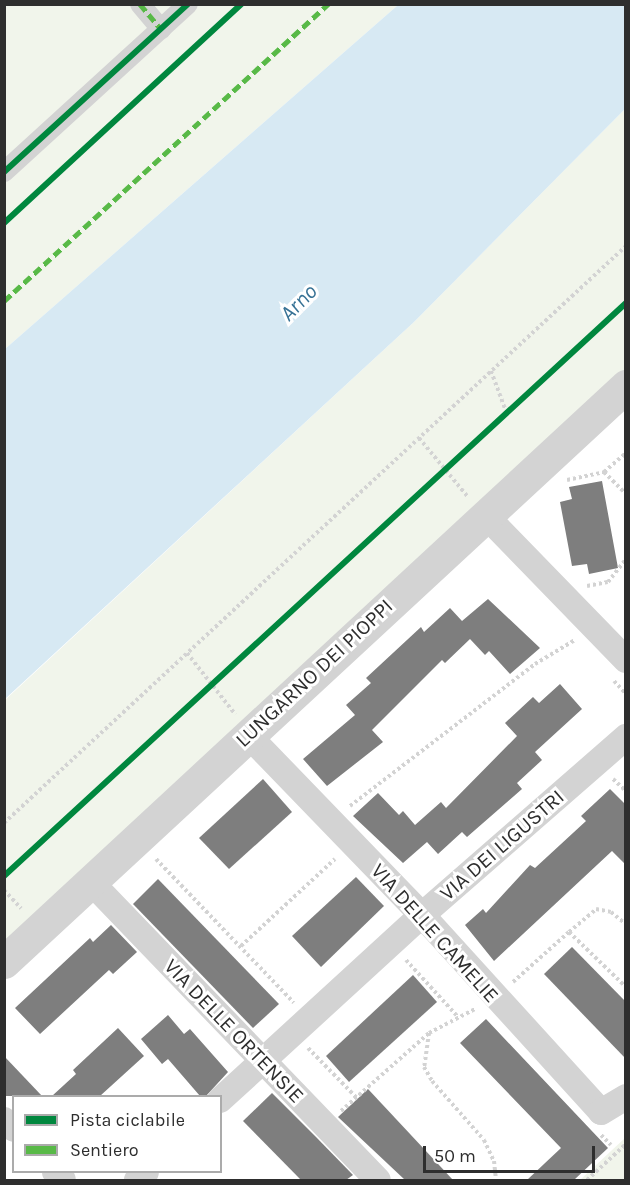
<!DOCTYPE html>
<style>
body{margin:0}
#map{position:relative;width:630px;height:1185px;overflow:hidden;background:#fff;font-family:Karla,sans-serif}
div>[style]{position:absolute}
.green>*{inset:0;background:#f1f5eb}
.water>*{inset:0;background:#d7e9f3}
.building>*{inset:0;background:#7e7e7e}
.path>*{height:4px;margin-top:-2px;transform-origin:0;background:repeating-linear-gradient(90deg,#d3d3d3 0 3px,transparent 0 6px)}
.pedestrian>*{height:20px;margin:-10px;padding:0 10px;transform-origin:10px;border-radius:10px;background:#d3d3d3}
.minor>*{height:26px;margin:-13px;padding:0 13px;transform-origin:13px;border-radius:13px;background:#d3d3d3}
.tertiary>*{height:33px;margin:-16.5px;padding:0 16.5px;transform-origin:16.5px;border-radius:16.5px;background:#d3d3d3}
.quiet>*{height:4.5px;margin-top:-2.25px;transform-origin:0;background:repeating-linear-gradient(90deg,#58b947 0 9px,transparent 0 13.5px)}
.cycleway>*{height:6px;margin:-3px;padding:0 3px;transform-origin:3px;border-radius:3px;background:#00873e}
span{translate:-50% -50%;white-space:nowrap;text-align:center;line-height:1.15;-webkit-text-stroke:6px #fff;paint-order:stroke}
.street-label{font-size:21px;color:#2e2e2e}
.water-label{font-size:22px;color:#377295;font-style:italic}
.frame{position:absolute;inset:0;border:6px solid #2e2e2e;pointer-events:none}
.legend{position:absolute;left:12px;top:1095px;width:210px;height:78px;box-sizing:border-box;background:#fff;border:2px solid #ababab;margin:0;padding:8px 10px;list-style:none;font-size:18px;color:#2e2e2e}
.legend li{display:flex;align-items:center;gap:12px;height:30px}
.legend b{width:30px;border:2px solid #ababab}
.scale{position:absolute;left:423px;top:1146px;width:172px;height:27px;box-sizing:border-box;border:3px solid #2e2e2e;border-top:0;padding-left:8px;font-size:18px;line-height:21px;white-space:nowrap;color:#2e2e2e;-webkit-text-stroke:4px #fff;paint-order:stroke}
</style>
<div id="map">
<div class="green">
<i style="clip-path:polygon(4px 5px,398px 5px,5px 349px)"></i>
<i style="clip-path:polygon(625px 109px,625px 370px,5px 944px,5px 700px,414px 322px)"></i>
<i style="clip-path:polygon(625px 1138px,625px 1180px,580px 1180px,611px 1151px)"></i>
</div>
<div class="water">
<i style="clip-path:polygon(398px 5px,625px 5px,625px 109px,414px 322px,5px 699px,5px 349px)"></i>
</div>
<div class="building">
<i style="clip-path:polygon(602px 481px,618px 568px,589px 574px,587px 564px,572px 566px,560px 502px,572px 499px,569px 487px)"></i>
<i style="clip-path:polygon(488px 599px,540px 648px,510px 674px,489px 651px,485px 655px,470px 639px,445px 663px,442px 660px,372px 730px,383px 742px,327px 786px,303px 759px,355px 715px,346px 705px,371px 683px,366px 678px,421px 627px,424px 632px,450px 608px,462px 621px)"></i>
<i style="clip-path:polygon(560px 684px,582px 709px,535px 752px,542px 760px,517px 783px,522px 789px,467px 837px,462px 832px,438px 854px,427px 842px,403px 863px,353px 816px,378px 793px,399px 815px,403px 811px,415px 825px,441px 802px,446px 808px,517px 736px,505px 723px,533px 697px,539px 703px)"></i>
<i style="clip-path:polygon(263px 779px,292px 812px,229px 869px,199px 838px)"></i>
<i style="clip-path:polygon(610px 789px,626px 805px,626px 865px,612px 851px,494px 961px,465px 925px,483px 909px,486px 913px,530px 865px,535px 868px,586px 821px,581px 816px)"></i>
<i style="clip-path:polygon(356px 877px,384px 906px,321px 967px,292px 936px)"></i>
<i style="clip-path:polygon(158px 879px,279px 1004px,253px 1028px,133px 904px)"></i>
<i style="clip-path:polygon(111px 925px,137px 952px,113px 974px,109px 970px,40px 1034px,15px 1008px,90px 938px,93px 942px)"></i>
<i style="clip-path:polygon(572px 947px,626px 1002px,626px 1059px,544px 974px)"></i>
<i style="clip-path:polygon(413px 975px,437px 1002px,349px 1082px,326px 1056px)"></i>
<i style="clip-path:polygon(168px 1015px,184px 1034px,190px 1029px,228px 1072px,206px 1096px,200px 1096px,168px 1059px,162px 1064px,141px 1039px)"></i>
<i style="clip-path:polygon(486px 1019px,608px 1148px,574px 1180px,527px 1180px,561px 1148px,460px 1043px)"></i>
<i style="clip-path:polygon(118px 1028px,144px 1056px,100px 1096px,52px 1096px,76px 1074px,73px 1070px)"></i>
<i style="clip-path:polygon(4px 1056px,42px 1096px,4px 1096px)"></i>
<i style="clip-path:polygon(368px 1089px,453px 1180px,405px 1180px,338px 1117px)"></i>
<i style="clip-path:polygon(272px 1093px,316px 1137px,353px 1175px,346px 1180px,301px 1180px,243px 1121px)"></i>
</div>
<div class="path">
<i style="left:491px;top:371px;width:46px;rotate:69.6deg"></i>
<i style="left:419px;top:438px;width:77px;rotate:50.3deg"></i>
<i style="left:604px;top:472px;width:31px;rotate:45deg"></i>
<i style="left:567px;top:480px;width:38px;rotate:-12deg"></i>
<i style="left:604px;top:472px;width:29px;rotate:-41deg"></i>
<i style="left:587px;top:586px;width:21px;rotate:-11deg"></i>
<i style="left:608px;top:582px;width:29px;rotate:-52deg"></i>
<i style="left:187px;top:653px;width:78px;rotate:51.8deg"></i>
<i style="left:614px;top:681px;width:18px;rotate:47deg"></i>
<i style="left:613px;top:779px;width:18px;rotate:43deg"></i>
<i style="left:350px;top:806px;width:233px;rotate:-37.5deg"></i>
<i style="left:535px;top:664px;width:47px;rotate:-31deg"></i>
<i style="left:4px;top:823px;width:848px;rotate:-42.85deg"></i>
<i style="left:156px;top:859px;width:199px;rotate:46.2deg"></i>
<i style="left:4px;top:890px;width:25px;rotate:47deg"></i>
<i style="left:569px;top:932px;width:35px;rotate:-40deg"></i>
<i style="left:596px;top:909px;width:15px;rotate:11deg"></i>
<i style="left:611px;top:912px;width:19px;rotate:39deg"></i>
<i style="left:241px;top:946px;width:128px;rotate:-42.8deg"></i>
<i style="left:406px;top:960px;width:77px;rotate:47.6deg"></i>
<i style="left:513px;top:982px;width:75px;rotate:-41.8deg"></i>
<i style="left:569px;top:932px;width:79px;rotate:44deg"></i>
<i style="left:429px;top:1033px;width:34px;rotate:98deg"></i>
<i style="left:424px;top:1067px;width:16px;rotate:60deg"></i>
<i style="left:432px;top:1081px;width:79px;rotate:48.6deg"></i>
<i style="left:484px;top:1140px;width:23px;rotate:65deg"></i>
<i style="left:494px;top:1161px;width:19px;rotate:84deg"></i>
<i style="left:308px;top:1048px;width:69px;rotate:45.6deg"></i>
<i style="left:341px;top:1111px;width:118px;rotate:-41.6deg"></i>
<i style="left:429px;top:1033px;width:52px;rotate:-27.6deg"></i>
<i style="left:601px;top:1135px;width:14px;rotate:45deg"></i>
<i style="left:587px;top:1180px;width:53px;rotate:-42.7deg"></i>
</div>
<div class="pedestrian">
<i style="left:140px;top:4px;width:33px;rotate:50deg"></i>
<i style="left:4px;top:172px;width:249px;rotate:-42.4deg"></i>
</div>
<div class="minor">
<i style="left:485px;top:515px;width:202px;rotate:45.8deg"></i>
<i style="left:248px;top:735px;width:250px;rotate:46deg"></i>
<i style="left:422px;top:915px;width:266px;rotate:47.7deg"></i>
<i style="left:601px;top:1112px;width:29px;rotate:-31deg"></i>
<i style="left:90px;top:881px;width:415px;rotate:46.1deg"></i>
<i style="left:220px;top:1100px;width:274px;rotate:-42.5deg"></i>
<i style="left:422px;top:915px;width:271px;rotate:-41.1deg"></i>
<i style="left:4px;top:1120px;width:13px;rotate:42deg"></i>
<i style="left:55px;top:1172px;width:11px;rotate:45deg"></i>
<i style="left:137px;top:1180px;width:12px;rotate:-42deg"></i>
</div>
<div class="tertiary">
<i style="left:4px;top:962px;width:848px;rotate:-42.8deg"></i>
</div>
<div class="quiet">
<i style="left:140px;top:4px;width:33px;rotate:50deg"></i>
<i style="left:4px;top:301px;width:440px;rotate:-42.5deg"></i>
</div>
<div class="cycleway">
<i style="left:4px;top:172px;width:249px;rotate:-42.4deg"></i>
<i style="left:4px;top:223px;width:323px;rotate:-42.7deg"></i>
<i style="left:4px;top:876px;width:846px;rotate:-42.65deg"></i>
</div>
<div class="street-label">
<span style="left:314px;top:673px;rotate:-43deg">LUNGARNO DEI PIOPPI</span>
<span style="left:502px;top:845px;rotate:-41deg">VIA DEI LIGUSTRI</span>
<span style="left:435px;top:933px;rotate:48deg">VIA DELLE CAMELIE</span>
<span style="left:234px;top:1031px;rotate:46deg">VIA DELLE ORTENSIE</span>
</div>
<div class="water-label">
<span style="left:299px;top:303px;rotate:-45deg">Arno</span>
</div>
<div class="frame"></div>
<ul class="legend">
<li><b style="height:8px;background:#00873e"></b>Pista ciclabile</li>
<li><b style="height:8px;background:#58b947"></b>Sentiero</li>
</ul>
<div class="scale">50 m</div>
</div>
